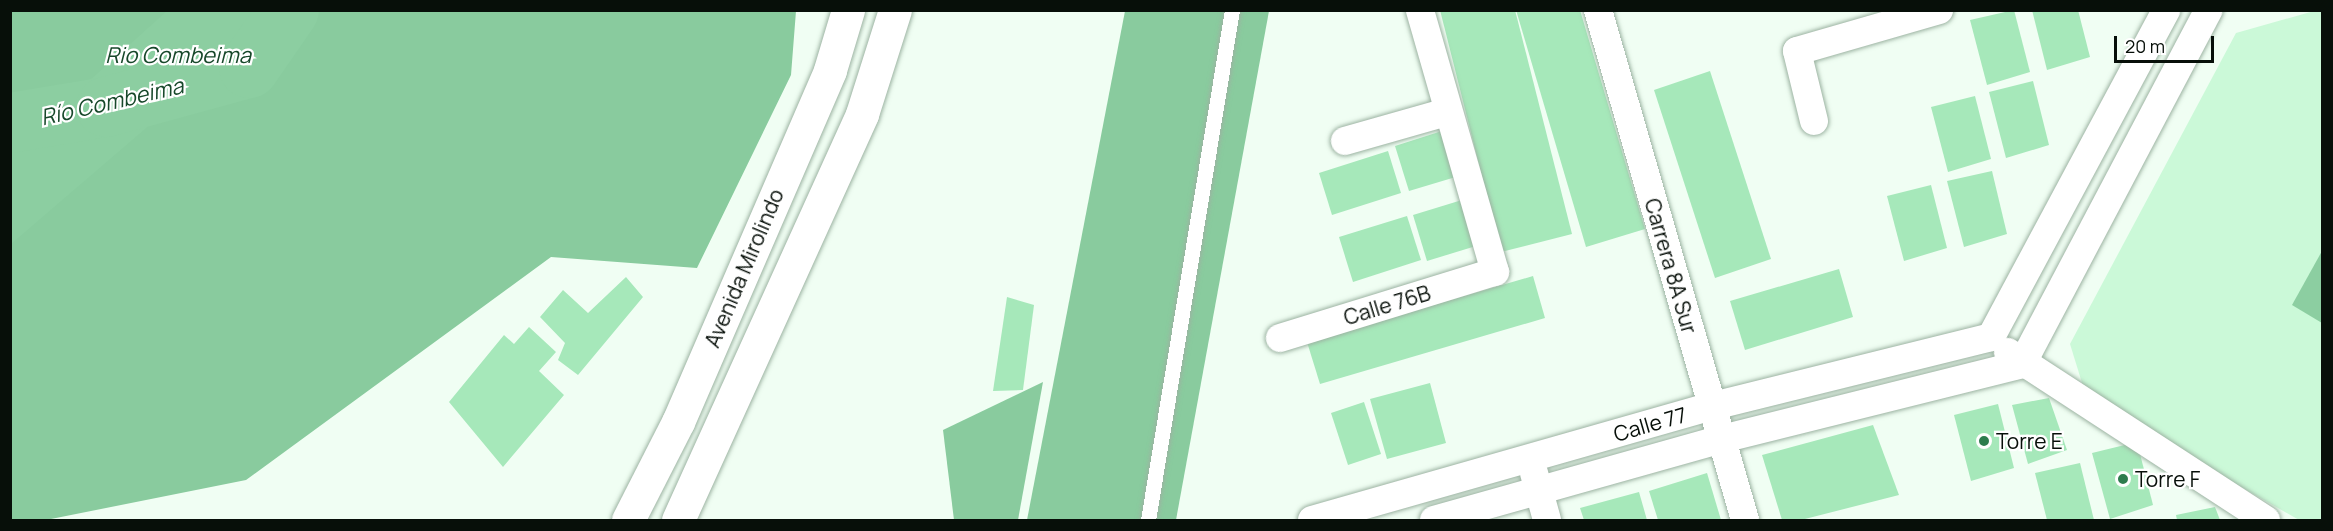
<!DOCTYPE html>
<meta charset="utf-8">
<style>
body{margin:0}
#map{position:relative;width:2333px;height:531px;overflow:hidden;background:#f0fef3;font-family:Manrope,sans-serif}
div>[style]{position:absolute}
.green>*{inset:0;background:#cbf9d8}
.forest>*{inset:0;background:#89cb9e}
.water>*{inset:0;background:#8ccea1}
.river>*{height:60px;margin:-30px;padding:0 30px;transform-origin:30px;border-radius:30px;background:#8ccea1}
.building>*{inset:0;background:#a6e8ba}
.roads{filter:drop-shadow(0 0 2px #9cb3a2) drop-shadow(0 0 2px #9cb3a2)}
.lane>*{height:15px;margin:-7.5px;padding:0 7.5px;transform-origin:7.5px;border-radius:7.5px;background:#fff}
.street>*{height:28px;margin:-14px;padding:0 14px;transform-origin:14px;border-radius:14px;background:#fff}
.primary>*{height:33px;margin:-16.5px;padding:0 16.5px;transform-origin:16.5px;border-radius:16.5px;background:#fff}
.dots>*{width:16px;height:16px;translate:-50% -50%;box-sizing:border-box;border:3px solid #fff;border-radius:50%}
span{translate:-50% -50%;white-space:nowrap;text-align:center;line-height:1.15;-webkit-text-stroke:4.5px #fff;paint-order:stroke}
.street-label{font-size:21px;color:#070f09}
.poi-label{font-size:21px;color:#070f09}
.left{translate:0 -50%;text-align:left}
.water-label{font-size:22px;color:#17482a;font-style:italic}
.frame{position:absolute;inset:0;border:12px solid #070f09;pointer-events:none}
.scale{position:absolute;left:2114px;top:36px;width:100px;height:27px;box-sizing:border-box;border:3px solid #070f09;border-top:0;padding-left:8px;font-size:18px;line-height:21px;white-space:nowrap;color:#070f09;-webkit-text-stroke:4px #fff;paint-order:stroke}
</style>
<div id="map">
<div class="green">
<i style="clip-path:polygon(2314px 11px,2322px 11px,2322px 520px,2299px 520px,2087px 399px,2070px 344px,2236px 33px)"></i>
</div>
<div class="forest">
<i style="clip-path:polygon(10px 11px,796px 11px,791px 75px,697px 268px,551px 257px,246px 480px,46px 520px,11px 520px)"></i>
<i style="clip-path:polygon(1125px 11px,1269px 11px,1176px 520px,1027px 520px)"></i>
<i style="clip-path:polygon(1043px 382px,1018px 520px,954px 520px,943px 430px)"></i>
</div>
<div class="water">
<i style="clip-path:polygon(167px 11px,319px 11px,317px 19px,152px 123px,11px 244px,11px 151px)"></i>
<i style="clip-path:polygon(2322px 251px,2322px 323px,2292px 305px)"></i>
</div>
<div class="river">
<i style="left:10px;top:123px;width:97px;rotate:-9.5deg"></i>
<i style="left:106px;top:107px;width:148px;rotate:-15.3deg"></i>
<i style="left:249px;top:68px;width:70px;rotate:-55.4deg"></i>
</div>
<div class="building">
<i style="clip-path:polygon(1440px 10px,1515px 10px,1572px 234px,1501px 252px)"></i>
<i style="clip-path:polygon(1516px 10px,1580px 10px,1645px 229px,1586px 247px)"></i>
<i style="clip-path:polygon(2014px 10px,2030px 72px,1987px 85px,1970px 20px)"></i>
<i style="clip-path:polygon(2032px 10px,2078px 10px,2090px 57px,2047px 70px)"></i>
<i style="clip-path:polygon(1710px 71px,1771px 259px,1715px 278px,1654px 90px)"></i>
<i style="clip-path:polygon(2033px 81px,2049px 145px,2006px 158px,1989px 92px)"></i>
<i style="clip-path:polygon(1975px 96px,1991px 159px,1948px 172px,1931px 107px)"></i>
<i style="clip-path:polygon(1445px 130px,1459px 176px,1409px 191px,1395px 146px)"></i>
<i style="clip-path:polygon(1388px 151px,1401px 193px,1332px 215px,1319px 173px)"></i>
<i style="clip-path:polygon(1992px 171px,2007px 234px,1964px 247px,1947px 181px)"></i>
<i style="clip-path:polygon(1931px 185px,1947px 248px,1904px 261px,1887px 196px)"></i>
<i style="clip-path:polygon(1462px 200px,1476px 246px,1427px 261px,1413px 215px)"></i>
<i style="clip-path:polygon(1407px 216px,1421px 260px,1353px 282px,1339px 237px)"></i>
<i style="clip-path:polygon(1839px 269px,1853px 317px,1745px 350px,1730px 301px)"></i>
<i style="clip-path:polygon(1533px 276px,1545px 318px,1320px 384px,1307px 342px)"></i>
<i style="clip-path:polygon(626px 277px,643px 297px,578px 375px,558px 360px,565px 343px,540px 317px,563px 290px,588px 313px)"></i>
<i style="clip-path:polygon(1007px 297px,1034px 305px,1023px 390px,993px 391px)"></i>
<i style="clip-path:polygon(529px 327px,556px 352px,539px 371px,564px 395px,503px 467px,449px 402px,504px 335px,514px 344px)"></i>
<i style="clip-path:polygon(1430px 383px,1446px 443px,1387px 459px,1370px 399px)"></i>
<i style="clip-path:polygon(2049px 398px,2067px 450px,2028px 464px,2012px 405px)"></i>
<i style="clip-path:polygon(1364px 402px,1381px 454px,1348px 465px,1331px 413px)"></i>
<i style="clip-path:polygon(1998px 404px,2014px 468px,1971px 481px,1954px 415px)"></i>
<i style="clip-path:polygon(1873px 425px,1899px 495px,1801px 520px,1782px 520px,1762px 455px)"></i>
<i style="clip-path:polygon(2137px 442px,2153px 505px,2110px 519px,2092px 453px)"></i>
<i style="clip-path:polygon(2080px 463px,2094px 520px,2047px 520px,2035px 473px)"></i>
<i style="clip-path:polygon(1707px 473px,1721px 520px,1658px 520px,1649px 491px)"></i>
<i style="clip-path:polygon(1639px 492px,1647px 520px,1584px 520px,1580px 508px)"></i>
<i style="clip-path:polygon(2215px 507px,2220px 520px,2177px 520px,2176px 515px)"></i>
</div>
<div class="roads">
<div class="lane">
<i style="left:1148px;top:520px;width:517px;rotate:-80.65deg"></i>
</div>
<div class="street">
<i style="left:1598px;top:10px;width:531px;rotate:73.92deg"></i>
<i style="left:1814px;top:121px;width:72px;rotate:-103.7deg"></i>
<i style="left:1797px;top:51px;width:148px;rotate:-16.1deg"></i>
<i style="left:1345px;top:141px;width:106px;rotate:-15.9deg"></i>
<i style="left:1991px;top:337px;width:371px;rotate:-61.8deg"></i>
<i style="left:1280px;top:338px;width:225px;rotate:-17.1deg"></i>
<i style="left:1495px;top:272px;width:273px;rotate:-106deg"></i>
<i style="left:2008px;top:352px;width:308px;rotate:33.1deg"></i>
<i style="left:2022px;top:364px;width:400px;rotate:-62.2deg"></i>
<i style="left:1534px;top:473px;width:49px;rotate:74.5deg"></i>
<i style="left:1312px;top:520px;width:417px;rotate:-15.9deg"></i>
<i style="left:1713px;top:406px;width:286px;rotate:-13.9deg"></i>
<i style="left:1434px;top:520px;width:299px;rotate:-15.7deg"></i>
<i style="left:1722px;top:439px;width:309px;rotate:-14deg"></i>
</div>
<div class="primary">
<i style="left:628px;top:520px;width:110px;rotate:-63deg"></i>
<i style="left:678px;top:422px;width:383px;rotate:-66.6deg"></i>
<i style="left:830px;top:70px;width:63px;rotate:-73.3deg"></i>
<i style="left:678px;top:520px;width:446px;rotate:-65.6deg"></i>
<i style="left:862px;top:114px;width:109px;rotate:-72.4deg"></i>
</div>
</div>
<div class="dots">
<i style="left:1984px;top:441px;background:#2d7c4d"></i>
<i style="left:2123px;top:479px;background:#2d7c4d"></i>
</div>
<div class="street-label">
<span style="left:1671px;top:266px;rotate:74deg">Carrera 8A Sur</span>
<span style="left:744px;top:268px;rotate:-67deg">Avenida Mirolindo</span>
<span style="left:1387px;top:305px;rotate:-17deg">Calle 76B</span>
<span style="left:1650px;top:424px;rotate:-16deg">Calle 77</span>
</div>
<div class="poi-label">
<span class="left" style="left:1996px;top:441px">Torre E</span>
<span class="left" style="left:2135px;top:479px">Torre F</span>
</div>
<div class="water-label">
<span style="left:178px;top:56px">Rio Combeima</span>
<span style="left:112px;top:102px;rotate:-13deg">Río Combeima</span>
</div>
<div class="frame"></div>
<div class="scale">20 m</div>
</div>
